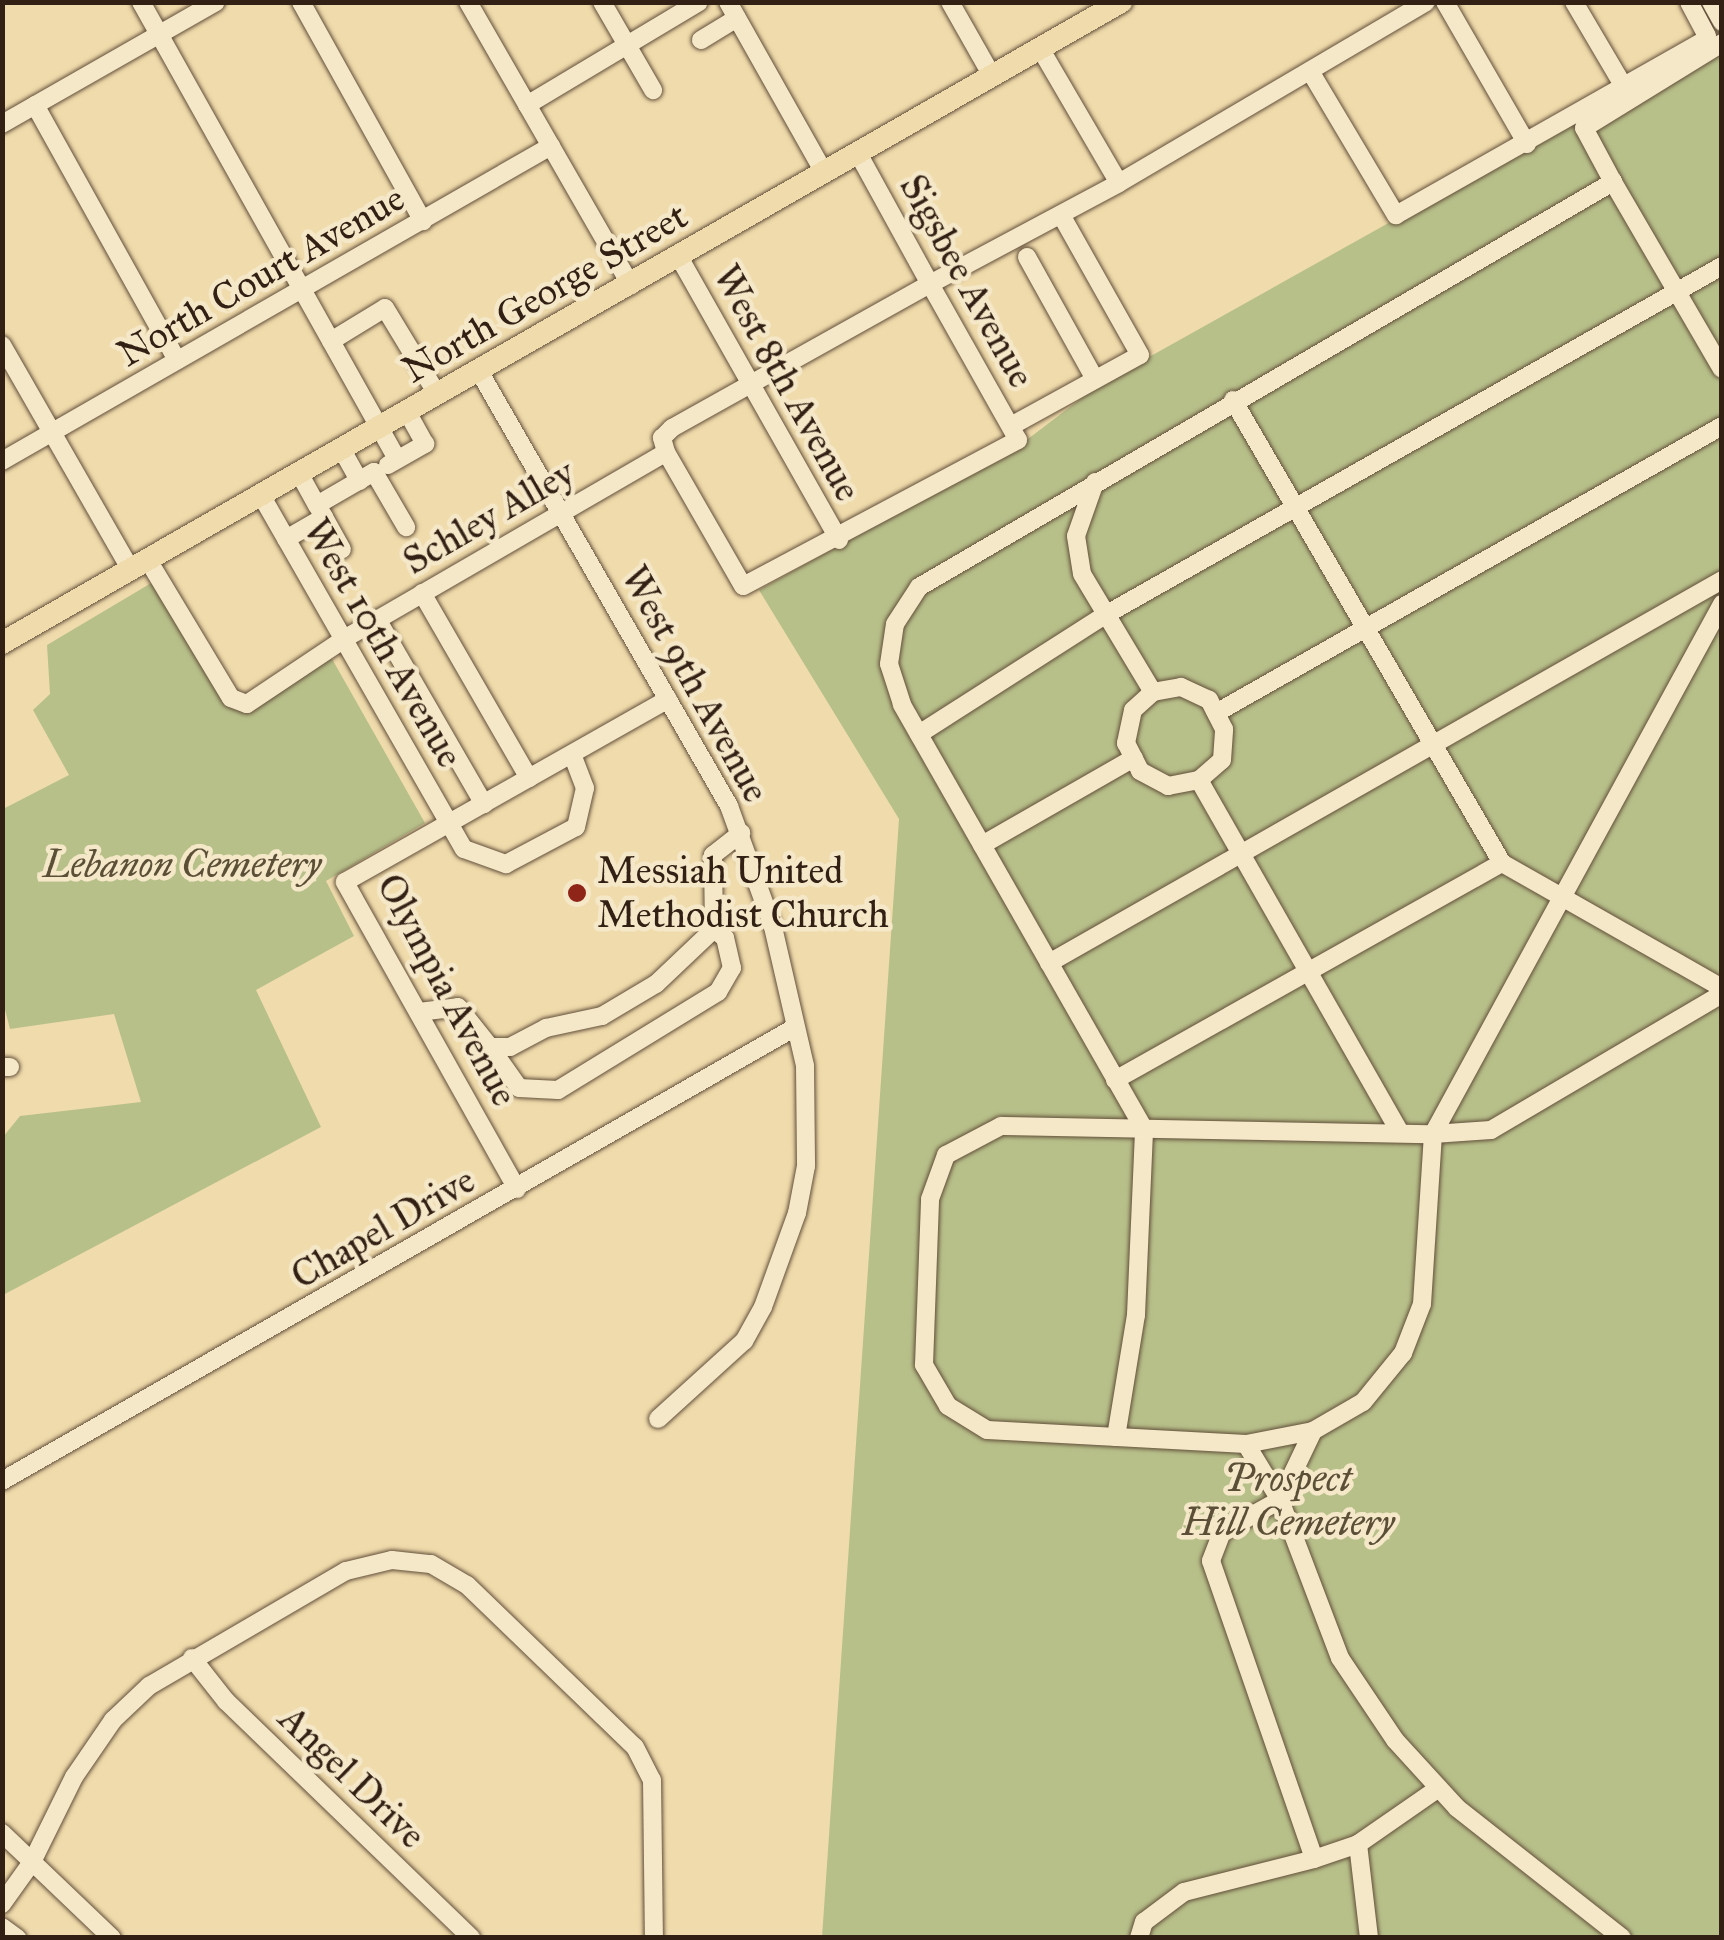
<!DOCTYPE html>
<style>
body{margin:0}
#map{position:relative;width:1724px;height:1940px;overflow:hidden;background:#f0dbac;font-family:"IM FELL Great Primer",serif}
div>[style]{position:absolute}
.green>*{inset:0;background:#b8c08a}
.roads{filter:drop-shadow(0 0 2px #624f3a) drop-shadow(0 0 2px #624f3a)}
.minor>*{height:18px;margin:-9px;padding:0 9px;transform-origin:9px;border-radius:9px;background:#f5e8c9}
.major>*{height:22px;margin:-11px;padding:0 11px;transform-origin:11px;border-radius:11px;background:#f0dbac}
.dots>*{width:28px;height:28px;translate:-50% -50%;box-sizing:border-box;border:5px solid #f5e8c9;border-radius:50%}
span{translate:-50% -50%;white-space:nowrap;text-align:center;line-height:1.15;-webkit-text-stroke:9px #f5e8c9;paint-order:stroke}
.street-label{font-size:38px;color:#332014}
.park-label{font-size:38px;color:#5b5037;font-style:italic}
.poi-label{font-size:38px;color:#332014}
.left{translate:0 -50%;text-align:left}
.frame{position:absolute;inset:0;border:5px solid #332014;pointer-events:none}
</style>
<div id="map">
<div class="green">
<i style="clip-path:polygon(1703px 3px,1721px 3px,1721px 1937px,822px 1937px,899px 819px,759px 590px,1016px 448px,1099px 385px,1719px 38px)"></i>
<i style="clip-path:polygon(158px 579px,234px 708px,327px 650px,425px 823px,326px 881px,354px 936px,256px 990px,321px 1127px,3px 1295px,3px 1137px,20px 1116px,141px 1102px,114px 1014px,10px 1029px,2px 998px,3px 809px,69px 775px,33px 710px,50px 694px,47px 645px)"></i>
</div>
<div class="roads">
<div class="minor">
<i style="left:141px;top:2px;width:524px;rotate:60.74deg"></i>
<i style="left:301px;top:2px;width:251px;rotate:60.9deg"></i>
<i style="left:468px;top:2px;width:327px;rotate:60.1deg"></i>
<i style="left:602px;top:2px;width:102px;rotate:59.9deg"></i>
<i style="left:728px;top:2px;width:197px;rotate:60.6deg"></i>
<i style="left:950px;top:2px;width:85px;rotate:60.4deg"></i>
<i style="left:1445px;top:2px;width:164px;rotate:60deg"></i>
<i style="left:1574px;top:2px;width:99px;rotate:59.5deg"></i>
<i style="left:1711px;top:2px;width:23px;rotate:61deg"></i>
<i style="left:701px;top:40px;width:42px;rotate:-31.4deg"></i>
<i style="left:1040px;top:48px;width:156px;rotate:59.7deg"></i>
<i style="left:1310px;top:71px;width:168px;rotate:59.2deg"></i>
<i style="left:1396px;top:215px;width:353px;rotate:-29.5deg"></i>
<i style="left:1703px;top:41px;width:6px;rotate:-51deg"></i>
<i style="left:1707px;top:36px;width:38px;rotate:-118deg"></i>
<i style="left:35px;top:105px;width:292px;rotate:60.9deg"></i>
<i style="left:527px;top:105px;width:200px;rotate:-30.9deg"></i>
<i style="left:2px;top:124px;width:246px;rotate:-29.7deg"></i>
<i style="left:859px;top:155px;width:147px;rotate:61.2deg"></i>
<i style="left:930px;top:284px;width:179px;rotate:60.6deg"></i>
<i style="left:1018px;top:440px;width:311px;rotate:152deg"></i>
<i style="left:743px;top:586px;width:155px;rotate:-119.9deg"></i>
<i style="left:666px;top:452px;width:15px;rotate:-106deg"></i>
<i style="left:662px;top:438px;width:14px;rotate:-45deg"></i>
<i style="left:672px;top:428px;width:295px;rotate:-29.2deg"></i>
<i style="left:930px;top:284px;width:214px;rotate:-28.1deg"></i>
<i style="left:1119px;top:183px;width:356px;rotate:-30.5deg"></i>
<i style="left:1613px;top:182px;width:61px;rotate:-118.2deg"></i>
<i style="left:1584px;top:128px;width:162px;rotate:-31.6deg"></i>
<i style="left:679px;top:257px;width:325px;rotate:60.5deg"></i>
<i style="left:1027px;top:257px;width:140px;rotate:60.9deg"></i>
<i style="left:331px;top:341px;width:63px;rotate:-31.4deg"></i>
<i style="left:385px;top:308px;width:100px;rotate:58.8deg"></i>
<i style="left:2px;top:345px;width:259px;rotate:60.2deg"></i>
<i style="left:479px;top:371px;width:502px;rotate:60.11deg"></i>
<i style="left:729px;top:806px;width:129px;rotate:70deg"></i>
<i style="left:773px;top:927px;width:143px;rotate:77deg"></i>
<i style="left:805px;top:1066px;width:100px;rotate:89.4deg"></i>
<i style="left:806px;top:1166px;width:48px;rotate:100.8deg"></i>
<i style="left:797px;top:1213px;width:100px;rotate:109.9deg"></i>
<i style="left:763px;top:1307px;width:39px;rotate:119deg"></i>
<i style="left:744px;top:1341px;width:116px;rotate:137.8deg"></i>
<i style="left:1233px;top:400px;width:535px;rotate:59.84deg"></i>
<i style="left:1502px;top:863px;width:253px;rotate:29.6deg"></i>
<i style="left:1011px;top:426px;width:147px;rotate:-28.8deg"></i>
<i style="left:1140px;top:355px;width:161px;rotate:-119.4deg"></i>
<i style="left:341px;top:448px;width:38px;rotate:61deg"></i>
<i style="left:2px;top:461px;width:633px;rotate:-29.85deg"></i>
<i style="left:388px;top:465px;width:43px;rotate:-29.6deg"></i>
<i style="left:425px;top:444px;width:38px;rotate:-119deg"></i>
<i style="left:299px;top:473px;width:37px;rotate:61deg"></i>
<i style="left:1095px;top:482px;width:57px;rotate:109.4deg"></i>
<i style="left:1076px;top:536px;width:38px;rotate:81deg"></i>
<i style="left:1082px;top:574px;width:138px;rotate:59deg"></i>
<i style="left:261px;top:495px;width:408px;rotate:60.2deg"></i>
<i style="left:464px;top:849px;width:45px;rotate:19.7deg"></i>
<i style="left:506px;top:864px;width:79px;rotate:-27.9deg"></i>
<i style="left:576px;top:827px;width:40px;rotate:-77deg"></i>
<i style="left:585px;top:788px;width:36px;rotate:-111deg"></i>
<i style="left:324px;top:517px;width:14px;rotate:-120deg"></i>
<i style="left:317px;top:505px;width:66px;rotate:-30.1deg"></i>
<i style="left:374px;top:472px;width:64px;rotate:59.8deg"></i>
<i style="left:286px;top:539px;width:44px;rotate:-30.1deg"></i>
<i style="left:324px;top:517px;width:37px;rotate:61deg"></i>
<i style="left:148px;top:560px;width:161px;rotate:59deg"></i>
<i style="left:231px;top:698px;width:17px;rotate:21deg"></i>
<i style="left:247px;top:704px;width:117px;rotate:-33.8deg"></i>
<i style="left:344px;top:639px;width:372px;rotate:-30.1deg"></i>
<i style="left:422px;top:593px;width:214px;rotate:60deg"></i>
<i style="left:1722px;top:604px;width:604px;rotate:118.6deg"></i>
<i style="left:1433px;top:1134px;width:58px;rotate:-3.9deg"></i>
<i style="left:1491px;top:1130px;width:268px;rotate:-30.5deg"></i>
<i style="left:377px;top:619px;width:214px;rotate:60deg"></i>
<i style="left:1216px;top:713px;width:582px;rotate:-29.56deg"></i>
<i style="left:919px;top:734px;width:223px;rotate:-32.6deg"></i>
<i style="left:1107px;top:614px;width:707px;rotate:-29.5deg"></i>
<i style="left:1199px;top:780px;width:30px;rotate:-41deg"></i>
<i style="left:1222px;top:760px;width:31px;rotate:-86deg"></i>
<i style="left:1224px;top:729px;width:33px;rotate:-117deg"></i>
<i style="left:1209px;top:700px;width:31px;rotate:-155deg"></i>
<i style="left:1181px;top:687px;width:28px;rotate:170deg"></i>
<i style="left:1153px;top:692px;width:27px;rotate:138deg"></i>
<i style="left:1133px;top:710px;width:34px;rotate:102deg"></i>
<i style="left:1126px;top:743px;width:31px;rotate:63deg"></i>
<i style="left:1140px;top:771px;width:32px;rotate:28deg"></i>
<i style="left:1168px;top:786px;width:32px;rotate:-11deg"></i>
<i style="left:1199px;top:780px;width:406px;rotate:60.3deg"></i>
<i style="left:982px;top:845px;width:175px;rotate:-29.8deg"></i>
<i style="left:1049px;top:963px;width:774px;rotate:-29.64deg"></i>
<i style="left:419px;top:1012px;width:39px;rotate:-7deg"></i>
<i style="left:458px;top:1007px;width:51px;rotate:51.3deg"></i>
<i style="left:490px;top:1047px;width:20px"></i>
<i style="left:510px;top:1047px;width:41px;rotate:-27.8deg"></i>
<i style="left:546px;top:1028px;width:57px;rotate:-12.1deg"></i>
<i style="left:602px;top:1016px;width:63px;rotate:-30.7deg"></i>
<i style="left:656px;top:984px;width:80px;rotate:-43.5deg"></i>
<i style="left:714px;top:929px;width:74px;rotate:-90.8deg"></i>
<i style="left:713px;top:855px;width:36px;rotate:-38deg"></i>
<i style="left:490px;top:1047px;width:50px;rotate:54.7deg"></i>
<i style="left:519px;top:1088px;width:39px;rotate:3deg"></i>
<i style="left:558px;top:1090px;width:188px;rotate:-31.5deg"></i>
<i style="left:718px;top:992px;width:28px;rotate:-60deg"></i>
<i style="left:732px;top:968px;width:31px;rotate:-103deg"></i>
<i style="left:725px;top:938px;width:14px;rotate:-141deg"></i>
<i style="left:2px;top:1067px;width:8px"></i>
<i style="left:1115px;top:1080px;width:444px;rotate:-29.3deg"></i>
<i style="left:517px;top:1189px;width:352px;rotate:-119.3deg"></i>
<i style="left:345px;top:882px;width:371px;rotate:-29.5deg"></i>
<i style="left:1313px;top:1431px;width:68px;rotate:169deg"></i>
<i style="left:1246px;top:1444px;width:259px;rotate:-176.9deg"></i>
<i style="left:987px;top:1430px;width:46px;rotate:-148.4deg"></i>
<i style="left:948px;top:1406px;width:48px;rotate:-120.3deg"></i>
<i style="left:924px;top:1365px;width:166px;rotate:-87.9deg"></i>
<i style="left:930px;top:1199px;width:47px;rotate:-70deg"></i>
<i style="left:946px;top:1155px;width:62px;rotate:-27.8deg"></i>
<i style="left:1001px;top:1126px;width:432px;rotate:1.1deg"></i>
<i style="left:1433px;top:1134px;width:170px;rotate:93.7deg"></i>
<i style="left:1422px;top:1304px;width:53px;rotate:111.2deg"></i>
<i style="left:1403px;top:1353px;width:63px;rotate:129.2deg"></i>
<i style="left:1363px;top:1402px;width:58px;rotate:149.9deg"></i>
<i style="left:1313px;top:1431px;width:76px;rotate:115.6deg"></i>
<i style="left:1280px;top:1500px;width:169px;rotate:69.2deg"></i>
<i style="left:1340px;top:1658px;width:99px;rotate:56.1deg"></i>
<i style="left:1395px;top:1740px;width:92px;rotate:47.6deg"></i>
<i style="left:1457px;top:1808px;width:210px;rotate:38.2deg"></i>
<i style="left:1116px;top:1437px;width:124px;rotate:-80.7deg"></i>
<i style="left:1136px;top:1315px;width:186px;rotate:-87.5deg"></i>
<i style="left:1144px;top:1129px;width:489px;rotate:-119.7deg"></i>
<i style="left:902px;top:704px;width:42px;rotate:-108deg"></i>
<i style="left:889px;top:664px;width:40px;rotate:-81.5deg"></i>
<i style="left:895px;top:624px;width:44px;rotate:-57deg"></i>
<i style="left:919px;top:587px;width:804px;rotate:-30.27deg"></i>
<i style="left:1613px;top:182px;width:216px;rotate:59.8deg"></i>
<i style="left:1246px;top:1444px;width:66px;rotate:58.7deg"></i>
<i style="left:1280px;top:1500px;width:66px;rotate:151.1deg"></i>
<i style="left:1222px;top:1532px;width:31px;rotate:111deg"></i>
<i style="left:1211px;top:1561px;width:315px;rotate:70.9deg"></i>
<i style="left:1314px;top:1859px;width:46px;rotate:-18.8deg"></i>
<i style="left:1358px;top:1844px;width:98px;rotate:-34.7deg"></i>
<i style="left:2px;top:1481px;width:912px;rotate:-29.77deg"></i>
<i style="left:192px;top:1658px;width:55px;rotate:51.7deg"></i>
<i style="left:226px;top:1701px;width:341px;rotate:44deg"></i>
<i style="left:2px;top:1833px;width:152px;rotate:43.7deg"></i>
<i style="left:1358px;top:1844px;width:95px;rotate:83.3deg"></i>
<i style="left:2px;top:1904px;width:52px;rotate:-54.5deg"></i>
<i style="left:32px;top:1862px;width:95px;rotate:-63.7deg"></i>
<i style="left:74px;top:1777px;width:69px;rotate:-55.6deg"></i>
<i style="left:113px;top:1720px;width:50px;rotate:-43.4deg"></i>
<i style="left:149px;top:1686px;width:228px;rotate:-30.3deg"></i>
<i style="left:346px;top:1571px;width:47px;rotate:-13.4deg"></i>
<i style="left:392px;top:1560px;width:39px;rotate:6deg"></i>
<i style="left:431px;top:1564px;width:42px;rotate:30.3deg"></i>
<i style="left:467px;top:1585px;width:233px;rotate:44deg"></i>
<i style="left:635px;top:1747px;width:37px;rotate:63deg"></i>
<i style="left:652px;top:1780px;width:158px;rotate:89.3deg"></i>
<i style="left:2px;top:1927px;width:19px;rotate:36deg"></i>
<i style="left:1139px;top:1938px;width:17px;rotate:-73deg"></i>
<i style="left:1144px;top:1922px;width:50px;rotate:-36.9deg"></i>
<i style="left:1184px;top:1892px;width:134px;rotate:-14.2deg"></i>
</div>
<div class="major">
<i style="left:2px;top:643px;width:1290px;rotate:-29.81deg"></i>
</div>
</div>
<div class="dots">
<i style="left:577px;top:893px;background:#8f2418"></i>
</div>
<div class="street-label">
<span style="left:261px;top:276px;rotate:-30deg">North Court Avenue</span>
<span style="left:967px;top:281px;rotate:61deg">Sigsbee Avenue</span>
<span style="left:545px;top:293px;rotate:-30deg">North George Street</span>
<span style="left:787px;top:383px;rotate:61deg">West 8th Avenue</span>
<span style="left:489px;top:517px;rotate:-30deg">Schley Alley</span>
<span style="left:383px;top:643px;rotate:60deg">West 10th Avenue</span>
<span style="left:695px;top:684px;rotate:61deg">West 9th Avenue</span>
<span style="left:447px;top:990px;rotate:62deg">Olympia Avenue</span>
<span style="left:383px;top:1228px;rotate:-30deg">Chapel Drive</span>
<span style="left:352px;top:1777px;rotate:44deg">Angel Drive</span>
</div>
<div class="park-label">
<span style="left:182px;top:865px">Lebanon Cemetery</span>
<span style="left:1288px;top:1501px">Prospect<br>Hill Cemetery</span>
</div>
<div class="poi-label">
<span class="left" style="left:597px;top:893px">Messiah United<br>Methodist Church</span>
</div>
<div class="frame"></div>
</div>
